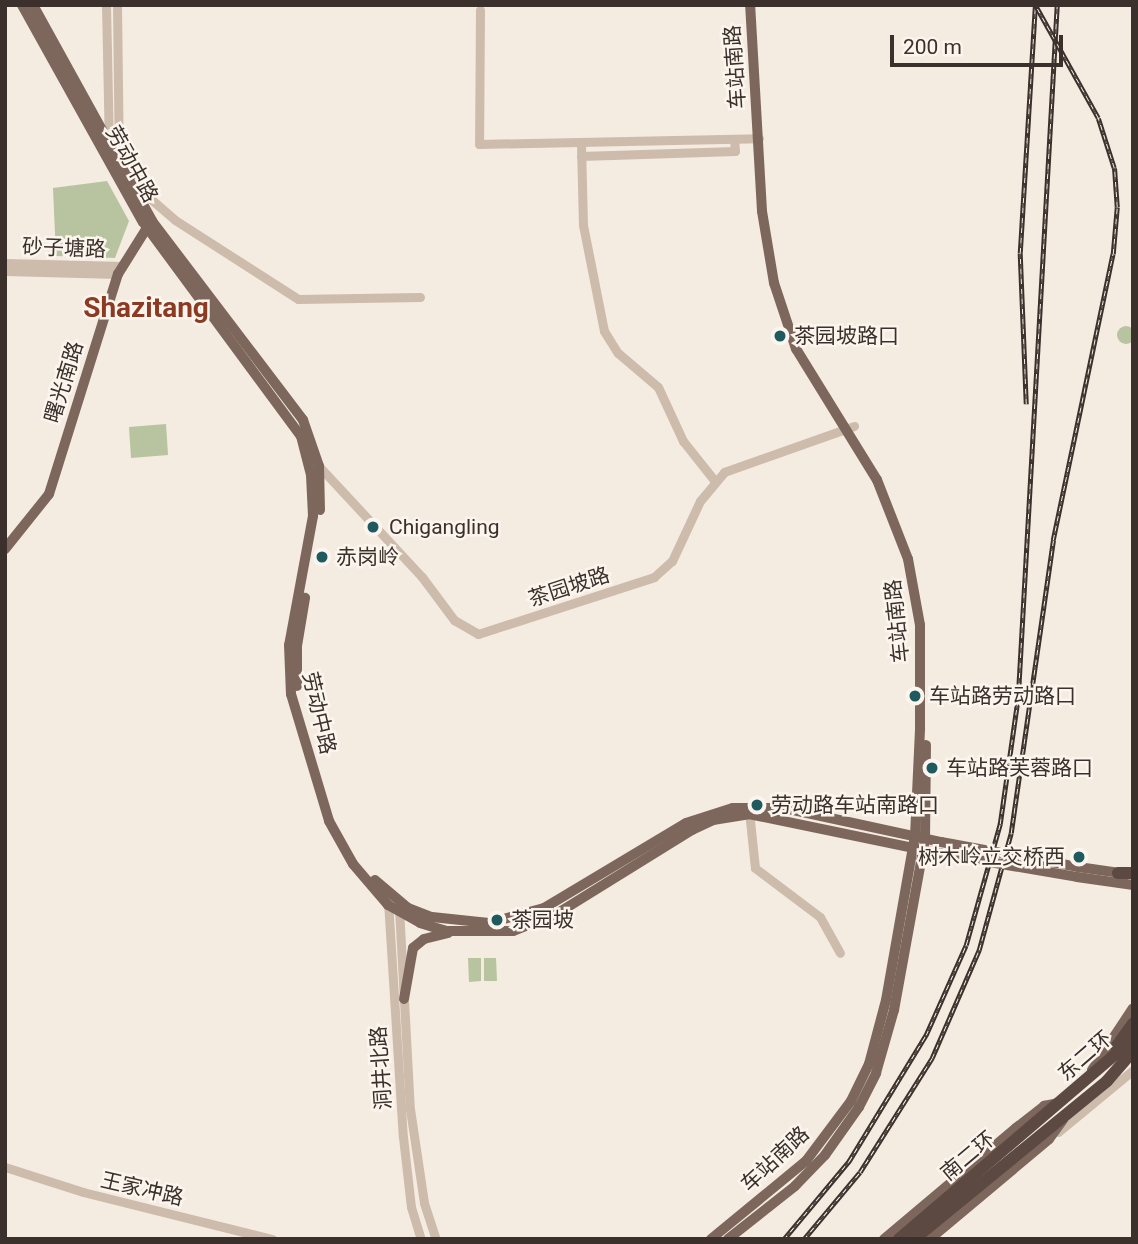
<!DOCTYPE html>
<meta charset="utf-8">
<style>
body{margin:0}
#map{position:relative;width:1138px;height:1244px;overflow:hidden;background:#f4ebe1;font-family:Roboto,"Noto Sans SC",sans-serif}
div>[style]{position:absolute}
.green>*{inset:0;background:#b8c4a0}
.round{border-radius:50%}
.minor>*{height:9px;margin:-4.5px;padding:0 4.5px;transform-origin:4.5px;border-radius:4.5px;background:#cdbbac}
.major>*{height:10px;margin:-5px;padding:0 5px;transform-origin:5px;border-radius:5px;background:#7d675c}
.highway>*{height:12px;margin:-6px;padding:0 6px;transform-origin:6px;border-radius:6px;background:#5c4a42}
.rail>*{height:4.5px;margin-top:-2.25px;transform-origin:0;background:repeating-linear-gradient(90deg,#fbf5ee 0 5px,#3b302b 0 10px);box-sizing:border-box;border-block:2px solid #3b302b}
.major-bridge>*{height:10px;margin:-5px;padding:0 5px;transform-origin:5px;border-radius:5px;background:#7d675c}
.dots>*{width:19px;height:19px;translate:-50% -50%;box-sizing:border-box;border:4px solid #fbf5ee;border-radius:50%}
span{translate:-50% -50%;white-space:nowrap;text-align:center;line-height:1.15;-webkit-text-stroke:5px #fbf5ee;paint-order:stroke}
.street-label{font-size:21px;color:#3b302b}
.poi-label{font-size:21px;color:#3b302b}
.left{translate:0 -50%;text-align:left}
.right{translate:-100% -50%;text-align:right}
.district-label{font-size:28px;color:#8c3b22;font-weight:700}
.frame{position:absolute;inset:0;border:7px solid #3b302b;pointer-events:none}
.scale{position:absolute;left:890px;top:35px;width:173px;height:32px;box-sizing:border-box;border:4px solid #3b302b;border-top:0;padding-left:9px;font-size:21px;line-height:24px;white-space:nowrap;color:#3b302b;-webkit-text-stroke:5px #fbf5ee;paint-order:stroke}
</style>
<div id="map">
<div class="green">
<i style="clip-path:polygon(107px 181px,129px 221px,115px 258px,56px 256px,53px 188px)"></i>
<i class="round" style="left:1117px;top:326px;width:18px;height:18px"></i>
<i style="clip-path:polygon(166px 424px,168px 455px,131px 458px,129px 427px)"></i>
<i style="clip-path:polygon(468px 958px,481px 958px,481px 981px,469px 982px)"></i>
<i style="clip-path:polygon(484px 958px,496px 958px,497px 981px,484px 981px)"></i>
</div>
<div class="minor">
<i style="left:106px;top:5px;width:138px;rotate:88.8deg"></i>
<i style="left:117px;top:5px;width:155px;rotate:89.3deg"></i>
<i style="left:480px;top:10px;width:134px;rotate:90.4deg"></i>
<i style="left:479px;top:144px;width:280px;rotate:-1.2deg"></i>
<i style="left:581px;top:144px;width:81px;rotate:88.6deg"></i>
<i style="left:583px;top:225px;width:108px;rotate:78.8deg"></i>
<i style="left:604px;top:331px;width:26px;rotate:58deg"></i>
<i style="left:618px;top:353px;width:52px;rotate:40.4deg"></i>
<i style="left:658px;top:387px;width:60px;rotate:65.2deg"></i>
<i style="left:683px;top:441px;width:50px;rotate:51.5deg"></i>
<i style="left:581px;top:156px;width:154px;rotate:-1.9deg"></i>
<i style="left:735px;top:151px;width:12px;rotate:-95deg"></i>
<i style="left:136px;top:175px;width:30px;rotate:57deg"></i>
<i style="left:152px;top:200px;width:30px;rotate:41deg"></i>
<i style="left:175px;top:220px;width:146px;rotate:32.7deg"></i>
<i style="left:298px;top:299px;width:122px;rotate:-0.9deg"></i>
<i style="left:5px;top:263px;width:117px;rotate:1.5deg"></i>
<i style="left:5px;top:271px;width:113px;rotate:1.5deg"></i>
<i style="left:316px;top:463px;width:156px;rotate:47.1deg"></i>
<i style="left:422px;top:577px;width:54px;rotate:53.3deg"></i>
<i style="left:454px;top:620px;width:28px;rotate:30deg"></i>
<i style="left:478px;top:634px;width:185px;rotate:-17.9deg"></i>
<i style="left:654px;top:577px;width:24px;rotate:-42deg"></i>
<i style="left:672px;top:561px;width:66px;rotate:-65deg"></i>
<i style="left:700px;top:501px;width:38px;rotate:-50deg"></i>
<i style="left:724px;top:472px;width:138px;rotate:-19.5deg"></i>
<i style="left:749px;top:811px;width:57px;rotate:84deg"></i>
<i style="left:755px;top:868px;width:81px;rotate:37deg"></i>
<i style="left:820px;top:917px;width:41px;rotate:60.9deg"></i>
<i style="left:388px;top:901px;width:236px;rotate:86.4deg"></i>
<i style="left:403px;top:1137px;width:70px;rotate:83.5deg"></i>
<i style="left:411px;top:1207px;width:34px;rotate:73deg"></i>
<i style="left:399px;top:908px;width:201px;rotate:86.9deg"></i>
<i style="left:410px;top:1109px;width:95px;rotate:81.5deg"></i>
<i style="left:424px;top:1203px;width:38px;rotate:72deg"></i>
<i style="left:1058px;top:1132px;width:97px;rotate:-39.6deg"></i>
<i style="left:5px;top:1167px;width:82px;rotate:17.8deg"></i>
<i style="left:83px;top:1192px;width:195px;rotate:14deg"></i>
</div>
<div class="major">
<i style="left:22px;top:5px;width:248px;rotate:60.9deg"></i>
<i style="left:143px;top:222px;width:266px;rotate:53.6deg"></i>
<i style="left:301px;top:436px;width:40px;rotate:75.6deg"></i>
<i style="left:311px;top:475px;width:41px;rotate:87.2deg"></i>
<i style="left:313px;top:516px;width:131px;rotate:100.5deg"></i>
<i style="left:289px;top:645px;width:49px;rotate:87.7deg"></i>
<i style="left:291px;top:694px;width:133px;rotate:73.3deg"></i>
<i style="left:329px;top:821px;width:49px;rotate:60.8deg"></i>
<i style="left:353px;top:864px;width:54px;rotate:49.5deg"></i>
<i style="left:388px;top:905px;width:37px;rotate:29deg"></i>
<i style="left:420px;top:923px;width:27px;rotate:17deg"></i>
<i style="left:446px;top:931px;width:67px"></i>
<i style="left:513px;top:931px;width:48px;rotate:-21.8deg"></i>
<i style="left:558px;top:913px;width:158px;rotate:-31.8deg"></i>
<i style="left:692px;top:830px;width:23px;rotate:-25deg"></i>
<i style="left:713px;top:820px;width:36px;rotate:-9deg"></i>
<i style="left:749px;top:814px;width:192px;rotate:11.7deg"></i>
<i style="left:33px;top:5px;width:247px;rotate:61.1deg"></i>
<i style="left:152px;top:221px;width:250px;rotate:52.8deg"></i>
<i style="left:303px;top:420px;width:49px;rotate:70.8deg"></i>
<i style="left:319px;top:466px;width:44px;rotate:88.7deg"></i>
<i style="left:5px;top:549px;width:70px;rotate:-51.3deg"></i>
<i style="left:49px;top:494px;width:231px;rotate:-72.6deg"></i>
<i style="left:118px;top:274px;width:60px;rotate:-57.9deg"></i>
<i style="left:297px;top:686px;width:40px;rotate:-90deg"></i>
<i style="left:297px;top:646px;width:49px;rotate:-80.5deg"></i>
<i style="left:1078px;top:867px;width:49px;rotate:8.1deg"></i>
<i style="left:1077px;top:877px;width:57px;rotate:8.1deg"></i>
<i style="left:375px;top:880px;width:43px;rotate:40.3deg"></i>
<i style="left:408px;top:908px;width:26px;rotate:21deg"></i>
<i style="left:432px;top:917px;width:57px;rotate:6deg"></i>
<i style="left:489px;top:923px;width:57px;rotate:-15.3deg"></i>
<i style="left:544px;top:908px;width:165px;rotate:-30.9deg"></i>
<i style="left:686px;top:823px;width:49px;rotate:-17.7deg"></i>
<i style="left:733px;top:808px;width:51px"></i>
<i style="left:784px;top:808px;width:161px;rotate:12.2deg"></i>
<i style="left:404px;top:999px;width:52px;rotate:-80deg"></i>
<i style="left:413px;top:948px;width:14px;rotate:-39deg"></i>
<i style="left:424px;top:939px;width:25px;rotate:-14deg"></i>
<i style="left:1092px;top:1070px;width:74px;rotate:-56.5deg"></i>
<i style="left:711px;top:1239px;width:123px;rotate:-39.4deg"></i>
<i style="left:806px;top:1161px;width:75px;rotate:-53.1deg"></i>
<i style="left:851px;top:1101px;width:41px;rotate:-64.1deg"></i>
<i style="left:869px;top:1064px;width:66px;rotate:-75.1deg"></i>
<i style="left:886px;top:1000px;width:167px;rotate:-80deg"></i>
<i style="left:915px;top:836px;width:108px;rotate:-87.3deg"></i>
<i style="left:920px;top:728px;width:103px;rotate:-90deg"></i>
<i style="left:920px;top:625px;width:67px;rotate:-100.3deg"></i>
<i style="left:908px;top:559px;width:85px;rotate:-111.4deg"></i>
<i style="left:877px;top:480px;width:154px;rotate:-121.7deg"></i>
<i style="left:796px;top:349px;width:70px;rotate:-108.4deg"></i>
<i style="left:774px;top:283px;width:73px;rotate:-99.5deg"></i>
<i style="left:762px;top:211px;width:206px;rotate:-93.3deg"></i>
<i style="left:728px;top:1239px;width:85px;rotate:-38.3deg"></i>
<i style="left:795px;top:1186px;width:43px;rotate:-45.9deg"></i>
<i style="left:825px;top:1155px;width:59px;rotate:-54.7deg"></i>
<i style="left:859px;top:1107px;width:38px;rotate:-63deg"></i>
<i style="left:876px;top:1073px;width:66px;rotate:-74.1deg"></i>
<i style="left:894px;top:1010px;width:174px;rotate:-79.7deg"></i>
<i style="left:925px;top:839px;width:94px;rotate:-89.4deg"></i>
<i style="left:884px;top:1239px;width:172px;rotate:-40.1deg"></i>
<i style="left:1016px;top:1128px;width:36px;rotate:-38deg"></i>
<i style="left:1044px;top:1106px;width:14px;rotate:-12deg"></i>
<i style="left:930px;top:1239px;width:155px;rotate:-40deg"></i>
<i style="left:1049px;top:1139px;width:24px;rotate:-54deg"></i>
</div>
<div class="highway">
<i style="left:1118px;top:873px;width:15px"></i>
<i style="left:1116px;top:1047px;width:29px;rotate:-54deg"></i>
<i style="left:899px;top:1239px;width:308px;rotate:-40.5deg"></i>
<i style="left:914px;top:1239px;width:249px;rotate:-39.3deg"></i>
<i style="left:1107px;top:1081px;width:40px;rotate:-49deg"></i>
</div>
<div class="rail">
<i style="left:1026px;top:404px;width:151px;rotate:-92.3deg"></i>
<i style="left:1020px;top:253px;width:247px;rotate:-86.5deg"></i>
<i style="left:784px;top:1239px;width:102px;rotate:-50.2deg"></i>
<i style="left:849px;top:1161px;width:148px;rotate:-58.6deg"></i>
<i style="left:926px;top:1035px;width:98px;rotate:-66deg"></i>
<i style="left:966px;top:945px;width:126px;rotate:-74.3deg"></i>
<i style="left:1000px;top:824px;width:127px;rotate:-81.9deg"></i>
<i style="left:1018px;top:698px;width:694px;rotate:-86.78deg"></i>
<i style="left:804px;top:1239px;width:87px;rotate:-50.1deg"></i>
<i style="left:860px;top:1172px;width:135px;rotate:-57.7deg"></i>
<i style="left:932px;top:1058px;width:118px;rotate:-66.5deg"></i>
<i style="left:979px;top:950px;width:121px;rotate:-74.7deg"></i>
<i style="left:1011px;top:833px;width:296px;rotate:-81.8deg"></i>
<i style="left:1053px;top:540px;width:292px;rotate:-78.2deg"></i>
<i style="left:1113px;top:254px;width:47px;rotate:-85.1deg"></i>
<i style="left:1117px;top:207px;width:39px;rotate:-94deg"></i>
<i style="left:1114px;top:168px;width:52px;rotate:-107.7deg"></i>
<i style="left:1098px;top:118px;width:129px;rotate:-119.1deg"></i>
</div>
<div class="major-bridge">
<i style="left:941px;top:842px;width:139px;rotate:10.3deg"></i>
<i style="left:937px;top:853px;width:142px;rotate:9.7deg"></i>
</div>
<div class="dots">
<i style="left:780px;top:336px;background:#1f5a5e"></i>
<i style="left:373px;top:527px;background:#1f5a5e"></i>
<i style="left:322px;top:557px;background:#1f5a5e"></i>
<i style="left:915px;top:696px;background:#1f5a5e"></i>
<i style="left:932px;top:768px;background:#1f5a5e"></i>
<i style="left:757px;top:805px;background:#1f5a5e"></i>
<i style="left:1079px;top:857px;background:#1f5a5e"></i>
<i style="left:497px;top:920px;background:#1f5a5e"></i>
</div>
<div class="street-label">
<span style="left:735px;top:67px;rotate:-94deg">车站南路</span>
<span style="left:132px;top:164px;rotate:61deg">劳动中路</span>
<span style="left:64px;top:248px;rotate:2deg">砂子塘路</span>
<span style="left:64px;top:382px;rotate:-73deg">曙光南路</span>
<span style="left:569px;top:587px;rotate:-18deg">茶园坡路</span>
<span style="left:897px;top:621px;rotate:-96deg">车站南路</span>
<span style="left:319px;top:713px;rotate:77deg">劳动中路</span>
<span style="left:1085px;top:1056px;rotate:-41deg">东二环</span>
<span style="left:381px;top:1068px;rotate:-94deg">洞井北路</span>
<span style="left:968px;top:1156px;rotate:-40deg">南二环</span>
<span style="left:775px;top:1159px;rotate:-43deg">车站南路</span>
<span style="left:142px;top:1189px;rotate:13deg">王家冲路</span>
</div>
<div class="poi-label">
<span class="left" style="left:794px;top:336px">茶园坡路口</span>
<span class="left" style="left:389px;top:527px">Chigangling</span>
<span class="left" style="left:336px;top:557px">赤岗岭</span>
<span class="left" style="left:929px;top:696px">车站路劳动路口</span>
<span class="left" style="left:946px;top:768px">车站路芙蓉路口</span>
<span class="left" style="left:771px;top:805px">劳动路车站南路口</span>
<span class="right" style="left:1065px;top:857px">树木岭立交桥西</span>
<span class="left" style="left:511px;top:920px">茶园坡</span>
</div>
<div class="district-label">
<span style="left:146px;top:308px">Shazitang</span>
</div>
<div class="frame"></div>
<div class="scale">200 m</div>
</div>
